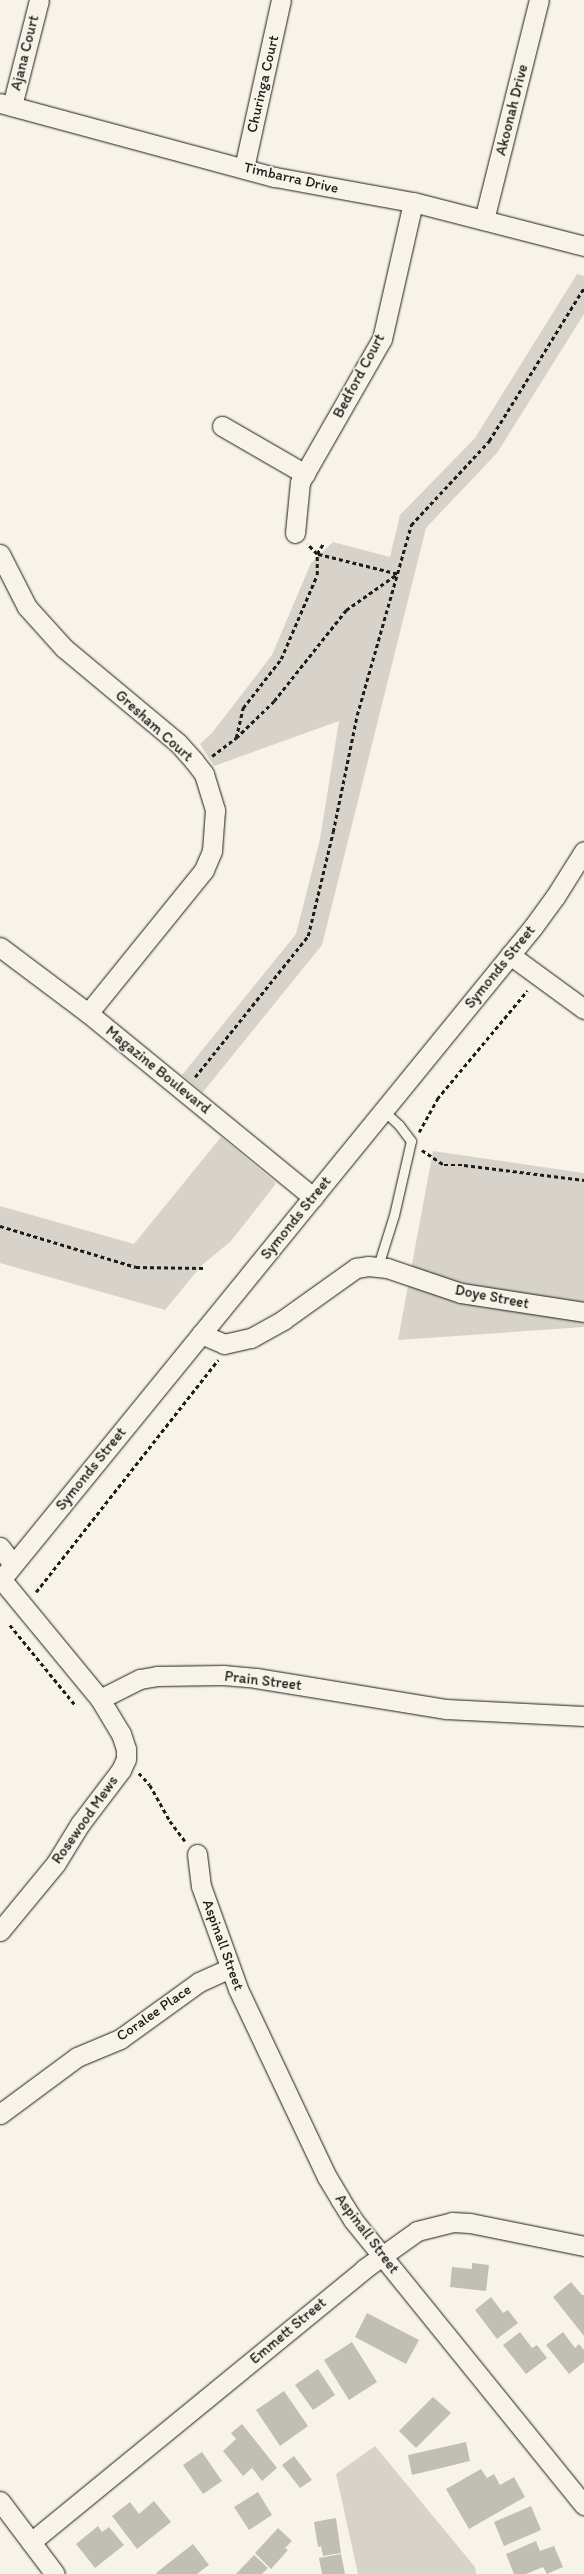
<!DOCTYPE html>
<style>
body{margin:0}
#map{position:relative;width:584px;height:2574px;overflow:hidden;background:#f7f3e8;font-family:Itim,sans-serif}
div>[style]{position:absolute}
.green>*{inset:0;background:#d7d3cb}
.building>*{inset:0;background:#c0beb5}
.path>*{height:2.5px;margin-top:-1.25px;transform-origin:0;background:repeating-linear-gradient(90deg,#1c1c1c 0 4px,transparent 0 7px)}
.roads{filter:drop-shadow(0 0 1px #1c1c1c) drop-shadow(0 0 1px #1c1c1c)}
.service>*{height:9px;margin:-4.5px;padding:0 4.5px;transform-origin:4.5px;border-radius:4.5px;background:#f7f3e8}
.minor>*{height:19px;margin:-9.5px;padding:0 9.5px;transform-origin:9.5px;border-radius:9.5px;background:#f7f3e8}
span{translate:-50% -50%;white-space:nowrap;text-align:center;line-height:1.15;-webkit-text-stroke:3.5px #f7f3e8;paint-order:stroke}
.street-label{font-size:15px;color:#1c1c1c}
</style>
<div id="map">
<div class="green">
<i style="clip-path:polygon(577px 274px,584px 276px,584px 314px,497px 453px,426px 528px,322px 945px,203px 1092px,182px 1075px,296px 934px,320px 839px,339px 721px,214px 766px,200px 744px,212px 733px,272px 655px,311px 563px,333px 542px,390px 557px,400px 515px,475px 438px)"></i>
<i style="clip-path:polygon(221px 1137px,275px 1182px,275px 1185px,231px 1241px,202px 1265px,165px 1310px,0 1263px,0 1206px,134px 1244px)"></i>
<i style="clip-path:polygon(433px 1151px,584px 1173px,584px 1327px,398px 1340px)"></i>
<i style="clip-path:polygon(375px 2446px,475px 2567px,476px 2574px,358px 2574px,336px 2474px)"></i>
</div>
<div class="building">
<i style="clip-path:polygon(472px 2263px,489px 2265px,486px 2291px,450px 2287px,452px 2267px,472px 2269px)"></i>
<i style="clip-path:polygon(571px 2282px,582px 2295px,584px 2295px,584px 2336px,553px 2297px)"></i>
<i style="clip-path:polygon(491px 2297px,503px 2313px,508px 2310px,518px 2323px,497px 2339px,475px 2310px)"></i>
<i style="clip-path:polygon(367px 2313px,419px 2340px,406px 2364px,355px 2337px)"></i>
<i style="clip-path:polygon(520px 2332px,532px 2348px,537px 2345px,547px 2358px,526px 2374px,503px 2345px)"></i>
<i style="clip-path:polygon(563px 2332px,575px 2348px,579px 2344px,584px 2350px,584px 2362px,569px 2374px,546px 2345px)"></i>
<i style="clip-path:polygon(352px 2342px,377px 2382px,349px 2400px,324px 2360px)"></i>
<i style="clip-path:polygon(318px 2369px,335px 2395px,313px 2410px,295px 2385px)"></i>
<i style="clip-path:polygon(284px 2391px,308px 2426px,280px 2446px,256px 2410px)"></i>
<i style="clip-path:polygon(433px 2397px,451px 2413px,416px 2448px,399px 2431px)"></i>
<i style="clip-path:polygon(242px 2424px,277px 2468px,262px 2481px,252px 2468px,243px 2476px,223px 2451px,236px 2439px,231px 2433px)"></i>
<i style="clip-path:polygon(466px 2442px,470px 2461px,412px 2475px,408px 2455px)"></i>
<i style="clip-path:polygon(202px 2452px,222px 2481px,203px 2494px,183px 2465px)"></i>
<i style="clip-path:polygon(294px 2456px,312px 2480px,300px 2488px,282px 2465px)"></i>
<i style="clip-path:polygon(481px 2469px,487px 2478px,494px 2474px,500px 2485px,514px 2477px,525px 2497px,469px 2529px,446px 2489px)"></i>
<i style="clip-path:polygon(258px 2492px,272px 2515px,249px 2530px,234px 2507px)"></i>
<i style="clip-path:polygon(154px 2501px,171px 2522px,137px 2549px,112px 2516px,130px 2502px,139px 2514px)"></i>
<i style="clip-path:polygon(531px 2506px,541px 2530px,504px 2546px,494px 2522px)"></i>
<i style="clip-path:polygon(336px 2518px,341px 2553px,323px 2556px,321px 2546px,318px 2547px,314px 2522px)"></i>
<i style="clip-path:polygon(98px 2526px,102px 2532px,109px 2527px,124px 2545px,95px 2568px,76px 2544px)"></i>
<i style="clip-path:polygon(278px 2528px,292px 2541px,285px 2548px,288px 2550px,271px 2569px,255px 2553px)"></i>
<i style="clip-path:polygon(536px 2541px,540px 2551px,554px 2546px,563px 2567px,547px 2574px,543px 2567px,526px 2574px,514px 2574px,506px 2554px)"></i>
<i style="clip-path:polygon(193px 2544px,209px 2565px,197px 2574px,157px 2574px,156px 2573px)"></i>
<i style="clip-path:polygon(341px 2554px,345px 2574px,322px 2574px,319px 2558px)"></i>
<i style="clip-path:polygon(254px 2555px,268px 2568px,262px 2574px,236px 2574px)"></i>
</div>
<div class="path">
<i style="left:236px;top:738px;width:31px;rotate:-77deg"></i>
<i style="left:243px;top:708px;width:62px;rotate:-52.2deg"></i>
<i style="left:281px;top:659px;width:91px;rotate:-66.8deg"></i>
<i style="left:317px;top:575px;width:21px;rotate:-90deg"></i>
<i style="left:317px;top:554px;width:12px;rotate:-59deg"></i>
<i style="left:212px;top:756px;width:30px;rotate:-37deg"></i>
<i style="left:236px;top:738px;width:53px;rotate:-44.2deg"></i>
<i style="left:274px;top:701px;width:116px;rotate:-51.6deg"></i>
<i style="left:346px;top:610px;width:62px;rotate:-35.2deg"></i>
<i style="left:397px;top:574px;width:82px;rotate:-166deg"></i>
<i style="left:317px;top:554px;width:14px;rotate:-135deg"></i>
<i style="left:195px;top:1077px;width:181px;rotate:-51.3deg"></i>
<i style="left:308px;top:936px;width:107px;rotate:-76.5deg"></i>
<i style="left:333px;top:832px;width:119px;rotate:-78.4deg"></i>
<i style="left:357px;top:715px;width:198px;rotate:-74.1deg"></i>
<i style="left:411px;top:525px;width:115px;rotate:-47.1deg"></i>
<i style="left:489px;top:441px;width:180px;rotate:-58.2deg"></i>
<i style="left:419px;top:1132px;width:38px;rotate:-61deg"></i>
<i style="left:437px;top:1099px;width:141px;rotate:-50.2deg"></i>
<i style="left:422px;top:1150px;width:27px;rotate:34deg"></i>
<i style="left:444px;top:1165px;width:20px"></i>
<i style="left:464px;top:1165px;width:121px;rotate:7.1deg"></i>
<i style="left:0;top:1226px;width:142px;rotate:16.8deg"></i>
<i style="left:136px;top:1267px;width:67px;rotate:0.9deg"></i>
<i style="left:36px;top:1592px;width:295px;rotate:-51.9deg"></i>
<i style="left:10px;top:1625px;width:104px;rotate:50.8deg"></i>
<i style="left:139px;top:1773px;width:16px;rotate:47deg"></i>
<i style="left:150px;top:1785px;width:41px;rotate:60.9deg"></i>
<i style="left:170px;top:1821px;width:25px;rotate:53deg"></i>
</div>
<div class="roads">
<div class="service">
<i style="left:378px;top:1266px;width:53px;rotate:-72.6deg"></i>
<i style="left:394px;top:1215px;width:76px;rotate:-77.1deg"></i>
<i style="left:411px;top:1141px;width:20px;rotate:-127deg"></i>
<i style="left:399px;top:1125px;width:21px;rotate:-137deg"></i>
</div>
<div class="minor">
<i style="left:0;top:103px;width:285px;rotate:15.1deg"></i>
<i style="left:275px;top:177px;width:140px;rotate:10.3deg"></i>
<i style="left:413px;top:202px;width:177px;rotate:14.4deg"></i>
<i style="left:12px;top:106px;width:109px;rotate:-75.7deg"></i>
<i style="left:244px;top:168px;width:172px;rotate:-77.6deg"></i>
<i style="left:484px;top:220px;width:227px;rotate:-76deg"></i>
<i style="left:222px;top:426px;width:96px;rotate:30deg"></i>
<i style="left:295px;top:533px;width:51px;rotate:-84.4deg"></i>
<i style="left:300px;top:482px;width:165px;rotate:-60.2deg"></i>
<i style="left:382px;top:339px;width:140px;rotate:-77.2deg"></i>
<i style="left:0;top:554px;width:59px;rotate:63deg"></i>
<i style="left:27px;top:607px;width:55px;rotate:47.9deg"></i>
<i style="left:64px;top:648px;width:148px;rotate:39.8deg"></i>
<i style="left:178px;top:743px;width:24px;rotate:48deg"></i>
<i style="left:194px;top:761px;width:16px;rotate:52deg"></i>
<i style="left:204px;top:774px;width:38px;rotate:73deg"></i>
<i style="left:215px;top:810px;width:41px;rotate:94.2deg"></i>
<i style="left:212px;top:851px;width:21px;rotate:113deg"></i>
<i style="left:204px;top:870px;width:184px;rotate:129deg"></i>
<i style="left:0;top:947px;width:110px;rotate:36.9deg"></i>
<i style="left:88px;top:1013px;width:291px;rotate:39.3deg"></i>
<i style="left:510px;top:955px;width:92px;rotate:36.1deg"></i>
<i style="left:201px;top:1334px;width:25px;rotate:23deg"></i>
<i style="left:224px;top:1344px;width:28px;rotate:-13deg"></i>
<i style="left:251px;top:1338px;width:37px;rotate:-29deg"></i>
<i style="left:283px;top:1320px;width:90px;rotate:-35.5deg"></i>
<i style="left:356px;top:1268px;width:12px;rotate:-9deg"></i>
<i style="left:368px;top:1266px;width:19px;rotate:6deg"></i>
<i style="left:387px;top:1268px;width:78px;rotate:18.7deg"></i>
<i style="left:461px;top:1293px;width:124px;rotate:8.8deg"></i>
<i style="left:0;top:1547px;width:21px;rotate:53deg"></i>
<i style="left:0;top:1581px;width:844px;rotate:-50.82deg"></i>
<i style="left:533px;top:927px;width:37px;rotate:-54deg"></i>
<i style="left:555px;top:897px;width:54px;rotate:-57.8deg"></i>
<i style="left:100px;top:1699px;width:45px;rotate:-26.6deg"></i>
<i style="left:140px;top:1679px;width:17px;rotate:-10deg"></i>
<i style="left:157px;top:1676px;width:66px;rotate:-0.9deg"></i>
<i style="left:223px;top:1675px;width:33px;rotate:5deg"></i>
<i style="left:256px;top:1678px;width:193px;rotate:9.3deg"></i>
<i style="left:446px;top:1709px;width:138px;rotate:2.9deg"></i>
<i style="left:197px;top:1854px;width:32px;rotate:83deg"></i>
<i style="left:201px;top:1886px;width:109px;rotate:70.2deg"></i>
<i style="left:238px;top:1989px;width:208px;rotate:64.7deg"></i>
<i style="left:327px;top:2177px;width:26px;rotate:59deg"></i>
<i style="left:340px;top:2199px;width:25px;rotate:58deg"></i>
<i style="left:353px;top:2220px;width:367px;rotate:51deg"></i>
<i style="left:0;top:1931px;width:88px;rotate:-50.5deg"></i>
<i style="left:56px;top:1863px;width:46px;rotate:-58.4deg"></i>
<i style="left:80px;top:1824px;width:68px;rotate:-52.8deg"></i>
<i style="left:121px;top:1770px;width:12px;rotate:-66deg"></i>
<i style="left:126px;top:1759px;width:10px;rotate:-90deg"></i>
<i style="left:126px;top:1749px;width:16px;rotate:-108deg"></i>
<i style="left:121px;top:1734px;width:41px;rotate:-121deg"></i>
<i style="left:100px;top:1699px;width:156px;rotate:-129.5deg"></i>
<i style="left:0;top:2114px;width:96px;rotate:-36.5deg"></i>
<i style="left:77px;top:2057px;width:47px;rotate:-22.7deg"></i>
<i style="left:120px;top:2039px;width:97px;rotate:-35.8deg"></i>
<i style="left:199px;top:1982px;width:34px;rotate:-24deg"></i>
<i style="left:0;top:2501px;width:91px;rotate:53deg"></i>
<i style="left:31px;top:2542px;width:431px;rotate:-39.3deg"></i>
<i style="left:364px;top:2269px;width:65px;rotate:-35.6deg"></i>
<i style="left:417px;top:2231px;width:36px;rotate:-14deg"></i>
<i style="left:452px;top:2222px;width:18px;rotate:3deg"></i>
<i style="left:470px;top:2223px;width:116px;rotate:11.4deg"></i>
</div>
</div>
<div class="street-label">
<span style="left:25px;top:53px;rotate:-76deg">Ajana Court</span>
<span style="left:263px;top:84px;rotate:-77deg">Churinga Court</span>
<span style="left:512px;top:110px;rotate:-76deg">Akoonah Drive</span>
<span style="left:291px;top:178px;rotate:13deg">Timbarra Drive</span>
<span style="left:359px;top:376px;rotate:-62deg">Bedford Court</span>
<span style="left:154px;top:726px;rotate:42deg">Gresham Court</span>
<span style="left:500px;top:967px;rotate:-51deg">Symonds Street</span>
<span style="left:158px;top:1070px;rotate:39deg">Magazine Boulevard</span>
<span style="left:296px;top:1218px;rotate:-51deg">Symonds Street</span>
<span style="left:492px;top:1297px;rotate:11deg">Doye Street</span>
<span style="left:91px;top:1469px;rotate:-51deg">Symonds Street</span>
<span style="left:263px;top:1681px;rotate:7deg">Prain Street</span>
<span style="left:85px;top:1820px;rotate:-55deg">Rosewood Mews</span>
<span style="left:223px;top:1945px;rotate:70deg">Aspinall Street</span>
<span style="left:154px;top:2013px;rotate:-35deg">Coralee Place</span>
<span style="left:367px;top:2234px;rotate:53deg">Aspinall Street</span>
<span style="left:288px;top:2331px;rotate:-40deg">Emmett Street</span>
</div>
</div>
